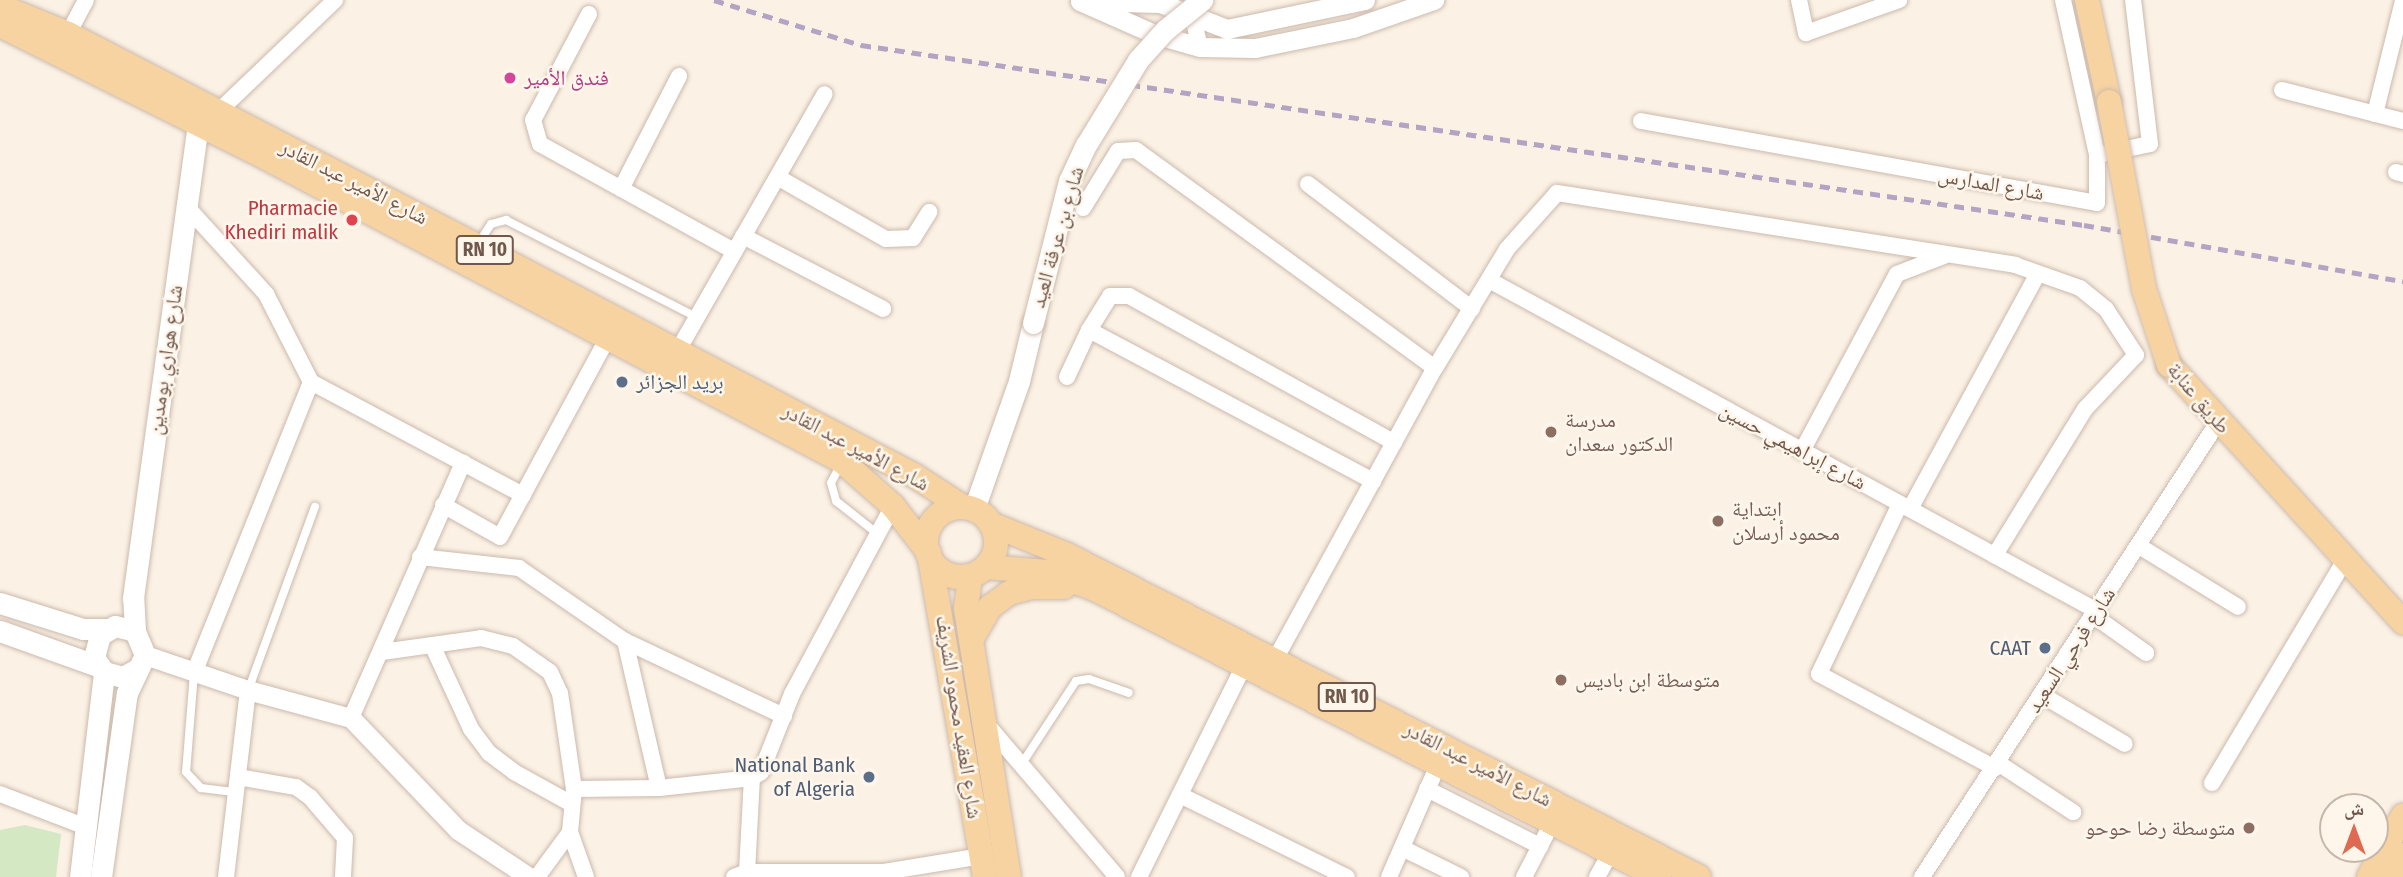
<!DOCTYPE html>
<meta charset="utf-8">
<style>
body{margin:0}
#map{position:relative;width:2403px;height:877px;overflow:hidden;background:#fbf2e5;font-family:"Fira Sans Condensed","Noto Naskh Arabic",sans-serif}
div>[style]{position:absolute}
.green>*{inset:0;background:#d4e8c4}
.roads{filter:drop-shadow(0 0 2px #ccb9ac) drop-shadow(0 0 2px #ccb9ac)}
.service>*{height:8px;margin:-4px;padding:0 4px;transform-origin:4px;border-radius:4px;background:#fff}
.minor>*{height:16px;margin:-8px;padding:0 8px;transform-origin:8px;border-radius:8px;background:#fff}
.tertiary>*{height:19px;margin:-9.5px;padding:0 9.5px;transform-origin:9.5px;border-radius:9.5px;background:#fff}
.secondary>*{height:21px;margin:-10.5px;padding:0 10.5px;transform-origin:10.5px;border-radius:10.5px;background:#fff}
.primary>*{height:24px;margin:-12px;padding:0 12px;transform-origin:12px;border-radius:12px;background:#f6d3a1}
.primary>.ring{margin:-12px;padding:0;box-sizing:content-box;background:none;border:24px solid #f6d3a1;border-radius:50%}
.rail>*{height:5px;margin-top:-2.5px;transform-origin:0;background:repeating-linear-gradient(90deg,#b4a4c4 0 10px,transparent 0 17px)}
.bridges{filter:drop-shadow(0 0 2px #d0bbac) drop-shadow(0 0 2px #d0bbac)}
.secondary-bridge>*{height:21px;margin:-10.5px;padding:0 10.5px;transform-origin:10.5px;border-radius:10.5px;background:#fff}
.primary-bridge>*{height:24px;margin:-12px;padding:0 12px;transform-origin:12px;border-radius:12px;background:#f6d3a1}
.dots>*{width:19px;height:19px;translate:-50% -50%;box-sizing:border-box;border:4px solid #fef6eb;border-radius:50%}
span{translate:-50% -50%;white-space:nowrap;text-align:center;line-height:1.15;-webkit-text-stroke:5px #fef6eb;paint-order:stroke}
.shield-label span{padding:2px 5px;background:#fef6eb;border:2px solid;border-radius:5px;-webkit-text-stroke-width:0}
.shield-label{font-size:19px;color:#72584c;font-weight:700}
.hotel-label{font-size:21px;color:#b23c85}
.left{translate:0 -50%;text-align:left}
.street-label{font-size:21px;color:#72584c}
.health-label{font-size:21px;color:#be3a42}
.right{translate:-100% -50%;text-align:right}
.service-label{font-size:21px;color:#4e5e75}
.education-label{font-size:21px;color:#785e54}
.north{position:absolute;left:2319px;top:793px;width:70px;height:70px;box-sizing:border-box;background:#fef6eb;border:2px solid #c6b7ab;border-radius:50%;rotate:0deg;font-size:19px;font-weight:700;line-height:28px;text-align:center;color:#72584c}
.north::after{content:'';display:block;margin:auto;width:24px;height:32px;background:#de6b51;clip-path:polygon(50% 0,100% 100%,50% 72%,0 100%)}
</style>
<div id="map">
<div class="green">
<i style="clip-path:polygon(25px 825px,61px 834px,56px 877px,0 877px,0 830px)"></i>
</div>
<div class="roads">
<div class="service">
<i style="left:478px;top:244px;width:24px;rotate:-57deg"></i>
<i style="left:491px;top:224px;width:16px;rotate:-15deg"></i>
<i style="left:506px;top:220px;width:213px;rotate:27deg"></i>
<i style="left:841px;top:464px;width:21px;rotate:118deg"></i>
<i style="left:831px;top:483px;width:19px;rotate:74deg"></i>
<i style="left:836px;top:501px;width:53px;rotate:38.2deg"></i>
<i style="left:194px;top:673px;width:99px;rotate:94.6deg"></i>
<i style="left:186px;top:772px;width:22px;rotate:47deg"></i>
<i style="left:201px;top:788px;width:35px;rotate:7deg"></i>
<i style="left:249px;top:688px;width:193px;rotate:-70deg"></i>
<i style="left:1021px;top:765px;width:100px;rotate:-56.8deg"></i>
<i style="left:1076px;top:681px;width:13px;rotate:-9deg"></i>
<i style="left:1089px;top:679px;width:42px;rotate:19.3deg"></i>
</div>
<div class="minor">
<i style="left:1799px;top:0;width:34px;rotate:78deg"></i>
<i style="left:1806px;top:33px;width:99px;rotate:-19.5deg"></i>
<i style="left:2063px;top:0;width:159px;rotate:77.6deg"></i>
<i style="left:1190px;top:6px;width:42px;rotate:76.3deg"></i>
<i style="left:589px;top:14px;width:120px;rotate:117.8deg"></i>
<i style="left:533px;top:120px;width:25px;rotate:74deg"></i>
<i style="left:540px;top:144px;width:222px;rotate:28.9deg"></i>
<i style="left:68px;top:34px;width:38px;rotate:-62deg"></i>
<i style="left:2282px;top:90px;width:125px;rotate:14.4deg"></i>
<i style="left:218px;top:112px;width:162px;rotate:-43.7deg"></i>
<i style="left:2375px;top:114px;width:116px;rotate:-76.1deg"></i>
<i style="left:1641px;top:121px;width:463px;rotate:10.2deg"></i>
<i style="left:2097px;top:203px;width:48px;rotate:-90deg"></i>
<i style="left:2097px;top:155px;width:54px;rotate:-11.7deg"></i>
<i style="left:2150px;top:144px;width:145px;rotate:-96.7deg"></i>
<i style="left:2396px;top:172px;width:7px;rotate:16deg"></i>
<i style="left:779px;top:178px;width:123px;rotate:29.7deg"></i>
<i style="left:886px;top:239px;width:27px;rotate:-2deg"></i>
<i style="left:913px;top:238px;width:31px;rotate:-58deg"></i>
<i style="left:1308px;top:184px;width:206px;rotate:37.3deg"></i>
<i style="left:621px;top:189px;width:127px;rotate:-62.8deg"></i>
<i style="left:186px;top:206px;width:119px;rotate:47.7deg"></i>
<i style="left:266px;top:294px;width:99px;rotate:62.9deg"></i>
<i style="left:311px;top:382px;width:314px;rotate:111.9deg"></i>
<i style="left:1083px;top:208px;width:67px;rotate:-58.4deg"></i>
<i style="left:1118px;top:151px;width:18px;rotate:-3deg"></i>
<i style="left:1136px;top:150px;width:370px;rotate:36.1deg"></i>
<i style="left:743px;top:236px;width:158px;rotate:27.5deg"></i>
<i style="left:1489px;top:280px;width:692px;rotate:28.56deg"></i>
<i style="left:1089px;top:330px;width:40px;rotate:-58deg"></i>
<i style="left:1110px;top:296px;width:19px"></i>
<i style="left:1129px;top:296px;width:303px;rotate:28.9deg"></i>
<i style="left:673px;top:359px;width:305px;rotate:-60.2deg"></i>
<i style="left:1067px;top:377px;width:52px;rotate:-64.9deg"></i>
<i style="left:1089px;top:330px;width:322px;rotate:28deg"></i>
<i style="left:311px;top:382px;width:172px;rotate:28.1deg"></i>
<i style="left:1802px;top:451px;width:201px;rotate:-61.8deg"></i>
<i style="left:1897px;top:274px;width:50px;rotate:-21deg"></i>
<i style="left:1900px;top:504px;width:188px;rotate:115.5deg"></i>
<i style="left:1819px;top:674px;width:200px;rotate:28.1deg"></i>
<i style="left:443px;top:505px;width:65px;rotate:29.3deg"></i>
<i style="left:500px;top:537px;width:230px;rotate:-61.6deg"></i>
<i style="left:1910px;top:509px;width:268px;rotate:-61.5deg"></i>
<i style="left:2139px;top:546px;width:116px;rotate:31.6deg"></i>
<i style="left:420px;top:557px;width:100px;rotate:6.3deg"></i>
<i style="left:519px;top:568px;width:129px;rotate:34.6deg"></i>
<i style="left:2094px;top:616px;width:64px;rotate:35.4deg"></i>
<i style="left:432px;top:645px;width:93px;rotate:65.1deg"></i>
<i style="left:471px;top:729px;width:30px;rotate:53deg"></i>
<i style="left:489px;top:753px;width:31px;rotate:37deg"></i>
<i style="left:514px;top:772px;width:66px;rotate:28.9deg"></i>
<i style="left:382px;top:652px;width:100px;rotate:-8deg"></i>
<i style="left:481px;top:638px;width:33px;rotate:14deg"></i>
<i style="left:513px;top:646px;width:45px;rotate:35.1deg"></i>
<i style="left:550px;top:672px;width:23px;rotate:65deg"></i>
<i style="left:560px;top:693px;width:97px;rotate:81.7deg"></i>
<i style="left:1271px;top:667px;width:341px;rotate:-61.3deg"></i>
<i style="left:1435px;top:368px;width:139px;rotate:-58.8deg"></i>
<i style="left:1507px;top:249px;width:75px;rotate:-48.2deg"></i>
<i style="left:1557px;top:193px;width:464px;rotate:8.9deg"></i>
<i style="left:2015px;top:265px;width:69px;rotate:19.5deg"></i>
<i style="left:2080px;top:288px;width:33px;rotate:39deg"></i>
<i style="left:2106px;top:309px;width:55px;rotate:56.9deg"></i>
<i style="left:2136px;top:355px;width:74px;rotate:133.4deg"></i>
<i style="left:2085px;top:409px;width:172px;rotate:121.7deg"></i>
<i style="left:2042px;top:695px;width:96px;rotate:30.6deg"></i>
<i style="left:351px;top:718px;width:279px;rotate:-66.3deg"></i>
<i style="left:463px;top:463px;width:68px;rotate:28.1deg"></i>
<i style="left:989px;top:727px;width:197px;rotate:49.5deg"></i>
<i style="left:1998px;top:763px;width:90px;rotate:33.2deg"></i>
<i style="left:238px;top:777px;width:59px;rotate:9.8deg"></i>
<i style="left:296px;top:787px;width:17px;rotate:36deg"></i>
<i style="left:310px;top:797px;width:54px;rotate:49.5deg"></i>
<i style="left:345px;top:838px;width:39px;rotate:93deg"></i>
<i style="left:2212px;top:783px;width:260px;rotate:-59.2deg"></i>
<i style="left:659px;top:788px;width:151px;rotate:-103deg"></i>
<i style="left:625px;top:641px;width:176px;rotate:25.3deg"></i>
<i style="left:1427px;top:789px;width:127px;rotate:26.8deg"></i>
<i style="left:0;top:794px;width:92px;rotate:21deg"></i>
<i style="left:1180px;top:795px;width:186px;rotate:26.2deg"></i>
<i style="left:1402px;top:848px;width:66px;rotate:26.2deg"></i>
<i style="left:747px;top:872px;width:94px;rotate:-87deg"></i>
<i style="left:226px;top:877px;width:188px;rotate:-83.3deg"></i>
<i style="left:537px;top:877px;width:56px;rotate:-53.7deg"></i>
<i style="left:586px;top:877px;width:48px;rotate:-109.6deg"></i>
<i style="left:570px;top:832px;width:43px;rotate:-84.7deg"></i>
<i style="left:574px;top:789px;width:85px;rotate:-0.7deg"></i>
<i style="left:659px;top:788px;width:94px;rotate:-6.1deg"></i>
<i style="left:752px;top:778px;width:11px;rotate:-34deg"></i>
<i style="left:761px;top:772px;width:84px;rotate:-68.3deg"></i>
<i style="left:792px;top:694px;width:213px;rotate:-61.8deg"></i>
<i style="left:734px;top:877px;width:14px;rotate:-21deg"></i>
<i style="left:747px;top:872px;width:137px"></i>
<i style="left:884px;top:872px;width:99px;rotate:-9.3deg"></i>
<i style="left:1139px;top:877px;width:246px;rotate:-63.6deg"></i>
<i style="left:1389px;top:877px;width:122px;rotate:-66.4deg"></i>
<i style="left:1524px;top:877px;width:61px;rotate:-62.6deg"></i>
<i style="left:1597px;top:877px;width:29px;rotate:-61deg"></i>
<i style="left:1922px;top:877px;width:543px;rotate:-56.95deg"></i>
</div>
<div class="tertiary">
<i style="left:1365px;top:0;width:141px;rotate:168.1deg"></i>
<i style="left:1227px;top:29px;width:72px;rotate:-158.8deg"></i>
<i style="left:1160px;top:3px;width:80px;rotate:-178.6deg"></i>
<i style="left:1080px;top:1px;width:81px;rotate:24deg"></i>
<i style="left:1154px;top:34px;width:48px;rotate:15.8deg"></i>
<i style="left:1200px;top:47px;width:55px;rotate:1deg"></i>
<i style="left:1255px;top:48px;width:100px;rotate:-11.5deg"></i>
<i style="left:1353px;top:28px;width:86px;rotate:-19.1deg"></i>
<i style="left:145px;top:655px;width:109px;rotate:18.8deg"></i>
<i style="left:248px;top:690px;width:107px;rotate:15.2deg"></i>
<i style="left:351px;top:718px;width:155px;rotate:46.3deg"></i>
<i style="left:458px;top:830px;width:85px;rotate:33.5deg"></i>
</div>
<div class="secondary">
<i style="left:974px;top:509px;width:136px;rotate:-70.6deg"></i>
<i style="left:1019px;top:381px;width:60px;rotate:-76.4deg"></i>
<i style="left:0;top:603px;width:87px;rotate:17.4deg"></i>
<i style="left:83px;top:629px;width:24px"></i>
<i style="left:0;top:631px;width:104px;rotate:19.7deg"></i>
<i style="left:135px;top:631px;width:33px;rotate:-93deg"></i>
<i style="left:133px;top:598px;width:479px;rotate:-82.2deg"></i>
<i style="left:80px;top:877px;width:206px;rotate:-83.3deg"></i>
<i style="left:101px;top:877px;width:186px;rotate:-82deg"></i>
<i style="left:127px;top:693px;width:42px;rotate:-64.7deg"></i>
<i style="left:145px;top:655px;width:26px;rotate:-113deg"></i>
<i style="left:135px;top:631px;width:21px;rotate:-166deg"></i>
<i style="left:115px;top:626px;width:17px;rotate:149deg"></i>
<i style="left:100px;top:635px;width:24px;rotate:105deg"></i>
<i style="left:94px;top:658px;width:17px;rotate:54deg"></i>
<i style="left:104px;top:672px;width:20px;rotate:15deg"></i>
<i style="left:123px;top:677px;width:18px;rotate:-29deg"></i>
</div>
<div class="primary">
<i style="left:2087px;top:0;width:104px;rotate:77.8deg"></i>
<i style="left:0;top:6px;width:74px;rotate:22.4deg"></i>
<i style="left:68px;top:34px;width:461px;rotate:27.4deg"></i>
<i style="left:477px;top:246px;width:495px;rotate:27.7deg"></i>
<i style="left:915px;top:476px;width:57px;rotate:32.9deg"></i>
<i style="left:0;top:25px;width:283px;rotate:26.5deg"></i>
<i style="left:253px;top:151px;width:666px;rotate:27.76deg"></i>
<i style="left:842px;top:461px;width:68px;rotate:41.4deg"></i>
<i style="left:893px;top:506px;width:59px;rotate:52.5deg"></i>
<i style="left:2169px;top:365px;width:348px;rotate:47.7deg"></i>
<i class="ring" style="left:926px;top:507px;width:46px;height:46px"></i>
<i style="left:991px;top:524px;width:82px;rotate:22.2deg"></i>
<i style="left:1067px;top:555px;width:709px;rotate:27deg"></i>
<i style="left:930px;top:558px;width:324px;rotate:80.2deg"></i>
<i style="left:986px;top:567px;width:62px;rotate:4.6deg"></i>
<i style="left:1048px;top:572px;width:48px;rotate:19.6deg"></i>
<i style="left:1093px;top:588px;width:636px;rotate:27.05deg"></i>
<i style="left:970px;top:576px;width:33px;rotate:97deg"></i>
<i style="left:966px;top:609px;width:271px;rotate:80.9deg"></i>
<i style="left:971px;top:640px;width:38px;rotate:-60deg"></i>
<i style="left:990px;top:607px;width:24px;rotate:-36deg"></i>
<i style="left:1009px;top:593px;width:23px;rotate:-15deg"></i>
<i style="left:1031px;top:587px;width:33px"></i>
<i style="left:2369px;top:877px;width:70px;rotate:-60.9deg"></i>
<i style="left:2391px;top:877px;width:25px;rotate:-61deg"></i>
</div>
</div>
<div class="rail">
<i style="left:714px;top:0;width:154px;rotate:17deg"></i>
<i style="left:861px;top:45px;width:1236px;rotate:8.37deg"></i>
<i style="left:2084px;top:225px;width:324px;rotate:10deg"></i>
</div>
<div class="bridges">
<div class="secondary-bridge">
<i style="left:1033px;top:323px;width:146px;rotate:-75.8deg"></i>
<i style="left:1069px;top:181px;width:40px;rotate:-65deg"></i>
<i style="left:1086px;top:145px;width:100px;rotate:-58.5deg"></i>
<i style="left:1138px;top:60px;width:40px;rotate:-48deg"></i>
<i style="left:1165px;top:30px;width:48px;rotate:-39deg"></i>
</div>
<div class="primary-bridge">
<i style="left:2109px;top:102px;width:190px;rotate:79.4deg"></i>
<i style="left:2144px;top:289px;width:80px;rotate:71.8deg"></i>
</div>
</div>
<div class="dots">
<i style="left:510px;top:78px;background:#d1479c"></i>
<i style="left:352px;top:220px;background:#e0444e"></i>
<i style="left:622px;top:382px;background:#5c6f8a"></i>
<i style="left:1551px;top:432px;background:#8d6e63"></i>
<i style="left:1718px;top:521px;background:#8d6e63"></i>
<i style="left:2045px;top:648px;background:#5c6f8a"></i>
<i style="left:1561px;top:680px;background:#8d6e63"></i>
<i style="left:869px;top:777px;background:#5c6f8a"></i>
<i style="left:2249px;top:828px;background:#8d6e63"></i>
</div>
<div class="shield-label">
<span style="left:485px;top:250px">RN 10</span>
<span style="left:1347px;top:697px">RN 10</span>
</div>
<div class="hotel-label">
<span class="left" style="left:524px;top:78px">فندق الأمير</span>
</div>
<div class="street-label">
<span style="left:354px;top:182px;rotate:27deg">شارع الأمير عبد القادر</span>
<span style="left:1991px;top:184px;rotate:10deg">شارع المدارس</span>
<span style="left:1057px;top:237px;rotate:-74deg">شارع بن عرفة العيد</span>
<span style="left:165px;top:360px;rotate:-82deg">شارع هواري بومدين</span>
<span style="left:2199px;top:398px;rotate:50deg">طريق عنابة</span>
<span style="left:1793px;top:446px;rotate:28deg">شارع إبراهيمي حسين</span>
<span style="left:856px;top:447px;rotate:28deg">شارع الأمير عبد القادر</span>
<span style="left:2071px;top:650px;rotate:-57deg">شارع فرحي السعيد</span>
<span style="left:959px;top:717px;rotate:81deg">شارع العقيد محمود الشريف</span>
<span style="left:1478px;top:764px;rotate:27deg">شارع الأمير عبد القادر</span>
</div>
<div class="health-label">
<span class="right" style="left:338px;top:220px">Pharmacie<br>Khediri malik</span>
</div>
<div class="service-label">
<span class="left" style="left:636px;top:382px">بريد الجزائر</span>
<span class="right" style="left:2031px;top:648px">CAAT</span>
<span class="right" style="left:855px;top:777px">National Bank<br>of Algeria</span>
</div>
<div class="education-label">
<span class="left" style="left:1565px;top:432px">مدرسة<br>الدكتور سعدان</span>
<span class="left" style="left:1732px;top:521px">ابتداية<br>محمود أرسلان</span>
<span class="left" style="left:1575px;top:680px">متوسطة ابن باديس</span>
<span class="right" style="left:2235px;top:828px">متوسطة رضا حوحو</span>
</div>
<div class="north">ش</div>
</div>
